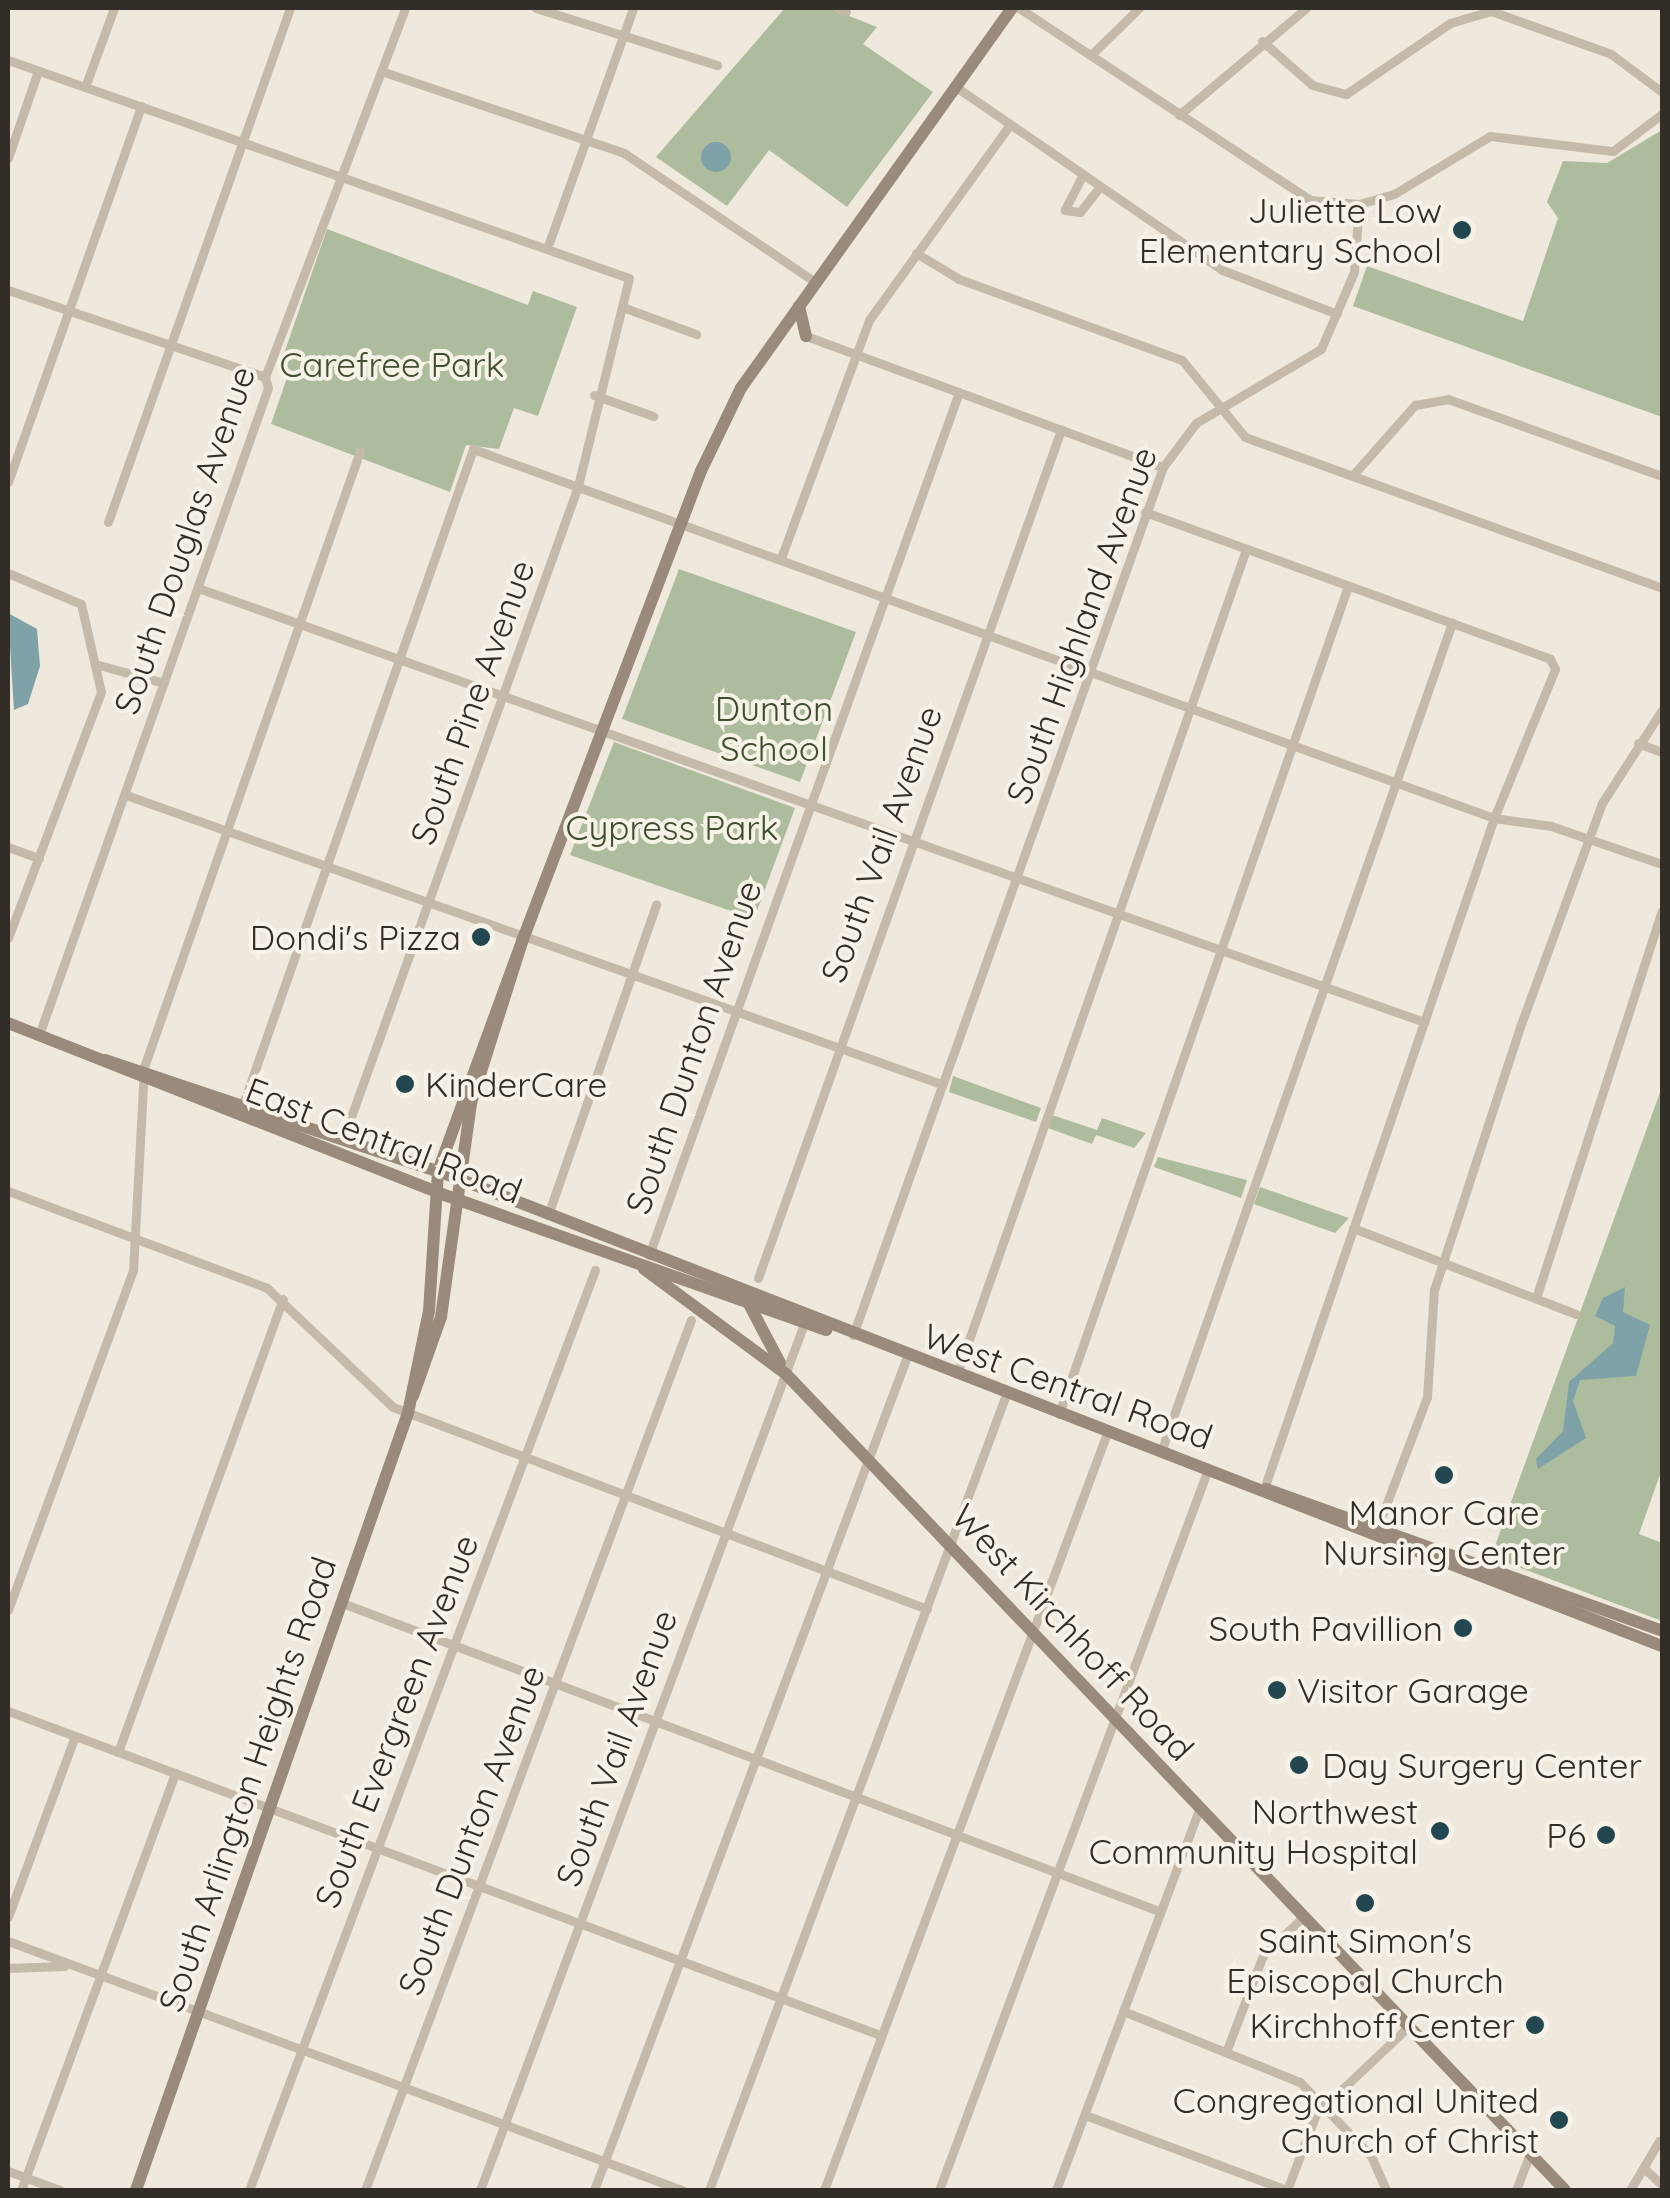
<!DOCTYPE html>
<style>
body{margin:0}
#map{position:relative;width:1670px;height:2198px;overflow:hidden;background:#efe8dc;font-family:Quicksand,sans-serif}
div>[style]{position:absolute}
.green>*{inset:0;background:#aebc9e}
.water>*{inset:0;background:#7fa1a8}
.round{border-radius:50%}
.minor>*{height:9px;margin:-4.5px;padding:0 4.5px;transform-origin:4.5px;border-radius:4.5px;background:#c5baaa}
.secondary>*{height:12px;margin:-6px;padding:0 6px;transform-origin:6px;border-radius:6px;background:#998a7b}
.dots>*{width:28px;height:28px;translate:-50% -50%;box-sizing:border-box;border:5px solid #f7f2e8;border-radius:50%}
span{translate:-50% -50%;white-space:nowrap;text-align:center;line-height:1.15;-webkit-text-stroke:8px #f7f2e8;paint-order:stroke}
.poi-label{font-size:35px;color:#332d28}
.right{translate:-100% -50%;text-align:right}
.left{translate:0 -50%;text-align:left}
.park-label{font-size:35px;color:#3f4f2f}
.street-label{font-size:35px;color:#332d28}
.frame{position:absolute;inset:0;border:10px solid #332d28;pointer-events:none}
</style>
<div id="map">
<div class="green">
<i style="clip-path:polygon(785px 8px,829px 8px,877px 27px,863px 44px,933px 92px,847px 207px,769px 150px,727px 206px,656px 157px)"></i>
<i style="clip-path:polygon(1662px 130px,1662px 417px,1353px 306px,1367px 266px,1523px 321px,1558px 218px,1547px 202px,1563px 161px,1607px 163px)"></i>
<i style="clip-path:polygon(327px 229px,528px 305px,533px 291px,577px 307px,538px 416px,514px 408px,499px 449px,466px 445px,450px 492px,271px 424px,288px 375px,278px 371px)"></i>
<i style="clip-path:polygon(679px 569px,856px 632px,800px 782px,622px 719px)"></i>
<i style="clip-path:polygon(614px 742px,795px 808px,754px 919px,570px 855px)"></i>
<i style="clip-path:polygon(953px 1076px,1041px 1108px,1036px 1122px,949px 1092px)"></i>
<i style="clip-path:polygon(1662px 1087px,1662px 1469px,1639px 1534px,1662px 1543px,1662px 1621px,1491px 1557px)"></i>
<i style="clip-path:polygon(1052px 1115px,1097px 1130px,1102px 1118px,1146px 1133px,1134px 1148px,1096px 1135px,1092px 1144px,1048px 1128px)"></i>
<i style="clip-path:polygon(1158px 1157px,1247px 1180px,1241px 1198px,1154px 1167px)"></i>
<i style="clip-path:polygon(1260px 1187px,1349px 1218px,1335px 1233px,1254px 1204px)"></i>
</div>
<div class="water">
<i class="round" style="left:701px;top:142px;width:30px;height:30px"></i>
<i style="clip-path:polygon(8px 613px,37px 629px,40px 666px,28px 704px,14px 710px)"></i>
<i style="clip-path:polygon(1625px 1287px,1623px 1312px,1650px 1325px,1636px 1376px,1580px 1380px,1573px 1401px,1586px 1438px,1538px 1469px,1536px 1459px,1563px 1431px,1569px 1382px,1613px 1343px,1615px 1326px,1595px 1316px,1603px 1298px)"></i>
</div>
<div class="minor">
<i style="left:536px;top:8px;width:190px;rotate:17.5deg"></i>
<i style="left:839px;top:8px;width:8px;rotate:30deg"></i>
<i style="left:1019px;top:8px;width:349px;rotate:33.4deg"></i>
<i style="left:1310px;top:200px;width:49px;rotate:4.7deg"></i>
<i style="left:1359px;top:204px;width:36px;rotate:-16deg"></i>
<i style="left:1394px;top:194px;width:112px;rotate:-31.1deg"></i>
<i style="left:1490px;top:136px;width:124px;rotate:7deg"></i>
<i style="left:1613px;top:151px;width:61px;rotate:-37.1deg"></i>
<i style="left:1262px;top:41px;width:67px;rotate:41.3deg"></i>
<i style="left:1312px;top:85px;width:35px;rotate:15deg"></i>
<i style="left:1346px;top:94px;width:126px;rotate:-34.3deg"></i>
<i style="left:1450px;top:23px;width:43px;rotate:-16.3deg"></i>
<i style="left:1491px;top:11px;width:127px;rotate:19.7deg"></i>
<i style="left:1611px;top:54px;width:64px;rotate:36.7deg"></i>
<i style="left:1091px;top:55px;width:67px;rotate:-44.4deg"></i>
<i style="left:8px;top:60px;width:658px;rotate:19.34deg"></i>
<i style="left:629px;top:278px;width:214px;rotate:103.8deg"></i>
<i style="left:578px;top:486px;width:694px;rotate:109.79deg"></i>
<i style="left:381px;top:71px;width:256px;rotate:18.6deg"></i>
<i style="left:624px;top:153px;width:230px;rotate:34deg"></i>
<i style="left:85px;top:87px;width:84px;rotate:-69.8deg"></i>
<i style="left:959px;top:89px;width:319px;rotate:34.5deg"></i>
<i style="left:1222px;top:270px;width:123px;rotate:20.9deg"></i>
<i style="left:1179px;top:115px;width:166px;rotate:-40.1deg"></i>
<i style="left:8px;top:158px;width:92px;rotate:-71deg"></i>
<i style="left:1081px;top:178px;width:36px;rotate:117deg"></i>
<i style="left:1065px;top:210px;width:15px;rotate:8deg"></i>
<i style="left:1080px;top:212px;width:29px;rotate:-52deg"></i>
<i style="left:549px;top:243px;width:250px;rotate:-70.3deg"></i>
<i style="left:916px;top:253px;width:50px;rotate:31.2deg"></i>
<i style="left:959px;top:279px;width:237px;rotate:20deg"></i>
<i style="left:1182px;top:360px;width:99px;rotate:50.7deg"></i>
<i style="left:1245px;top:437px;width:443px;rotate:19.9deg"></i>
<i style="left:8px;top:290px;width:271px;rotate:18.7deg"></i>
<i style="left:625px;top:308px;width:76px;rotate:20.1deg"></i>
<i style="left:806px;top:336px;width:380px;rotate:20.2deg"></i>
<i style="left:594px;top:395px;width:63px;rotate:19.6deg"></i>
<i style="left:1353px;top:475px;width:94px;rotate:-48.5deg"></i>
<i style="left:1415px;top:405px;width:34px;rotate:-10deg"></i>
<i style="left:1448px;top:399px;width:227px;rotate:19.8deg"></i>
<i style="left:8px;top:482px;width:399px;rotate:-70.5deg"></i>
<i style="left:1145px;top:512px;width:431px;rotate:19.9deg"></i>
<i style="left:1550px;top:659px;width:11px;rotate:63deg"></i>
<i style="left:108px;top:522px;width:545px;rotate:-70.5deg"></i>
<i style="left:781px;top:558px;width:254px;rotate:-69.7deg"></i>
<i style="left:869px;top:320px;width:239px;rotate:-54.2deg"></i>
<i style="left:8px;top:573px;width:79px;rotate:23deg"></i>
<i style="left:81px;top:604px;width:90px;rotate:77.2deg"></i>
<i style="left:101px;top:692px;width:263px;rotate:110.7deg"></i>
<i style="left:198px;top:588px;width:1301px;rotate:19.49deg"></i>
<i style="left:99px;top:665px;width:67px;rotate:15.5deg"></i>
<i style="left:1638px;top:743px;width:26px;rotate:21deg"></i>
<i style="left:126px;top:795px;width:865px;rotate:19.52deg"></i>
<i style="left:8px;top:847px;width:33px;rotate:20deg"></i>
<i style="left:39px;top:1035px;width:686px;rotate:-70.51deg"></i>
<i style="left:268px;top:388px;width:11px;rotate:-105deg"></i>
<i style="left:265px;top:377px;width:395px;rotate:-69.2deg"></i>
<i style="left:241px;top:1110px;width:701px;rotate:-70.66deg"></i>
<i style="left:473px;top:449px;width:1086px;rotate:19.87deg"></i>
<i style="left:1494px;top:818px;width:58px;rotate:8deg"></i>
<i style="left:1551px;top:826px;width:117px;rotate:18.9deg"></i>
<i style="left:8px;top:1191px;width:277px;rotate:20.5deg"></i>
<i style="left:267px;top:1288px;width:173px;rotate:43.4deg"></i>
<i style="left:393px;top:1407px;width:571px;rotate:20.72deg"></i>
<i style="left:548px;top:1215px;width:329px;rotate:-70.8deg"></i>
<i style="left:1353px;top:1228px;width:239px;rotate:21.1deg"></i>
<i style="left:649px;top:1255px;width:917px;rotate:-70.24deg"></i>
<i style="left:758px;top:1278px;width:901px;rotate:-70.34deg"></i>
<i style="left:1536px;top:1298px;width:407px;rotate:-72deg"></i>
<i style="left:853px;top:1335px;width:922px;rotate:-70.35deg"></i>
<i style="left:1163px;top:467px;width:55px;rotate:-53.1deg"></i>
<i style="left:1196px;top:423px;width:145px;rotate:-30.6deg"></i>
<i style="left:1321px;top:349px;width:84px;rotate:-66.8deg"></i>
<i style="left:1354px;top:272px;width:68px;rotate:-85.8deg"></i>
<i style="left:957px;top:1374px;width:874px;rotate:-70.69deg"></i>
<i style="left:1059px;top:1414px;width:877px;rotate:-70.76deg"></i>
<i style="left:1161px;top:1452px;width:879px;rotate:-70.66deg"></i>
<i style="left:1264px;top:1489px;width:709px;rotate:-71.08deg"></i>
<i style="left:1494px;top:818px;width:161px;rotate:-67.7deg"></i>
<i style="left:1378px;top:1526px;width:138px;rotate:-69.2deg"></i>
<i style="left:1427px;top:1397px;width:107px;rotate:-86.3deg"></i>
<i style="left:1434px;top:1290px;width:277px;rotate:-71.9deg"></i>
<i style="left:1520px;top:1027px;width:239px;rotate:-69.9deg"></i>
<i style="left:1602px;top:803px;width:111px;rotate:-57.2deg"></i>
<i style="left:342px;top:1603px;width:873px;rotate:20.66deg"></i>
<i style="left:8px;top:1610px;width:361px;rotate:-69.8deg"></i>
<i style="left:133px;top:1271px;width:204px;rotate:-86.9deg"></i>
<i style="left:144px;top:1067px;width:653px;rotate:-70.68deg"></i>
<i style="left:8px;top:1711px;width:930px;rotate:20.38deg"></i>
<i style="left:118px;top:1752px;width:482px;rotate:-70deg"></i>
<i style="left:8px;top:1917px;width:193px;rotate:-69.7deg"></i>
<i style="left:8px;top:1941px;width:719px;rotate:20.28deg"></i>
<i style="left:8px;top:1968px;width:57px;rotate:-2deg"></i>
<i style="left:1123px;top:2011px;width:191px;rotate:21.9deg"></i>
<i style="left:1300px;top:2082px;width:103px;rotate:46.2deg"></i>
<i style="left:1371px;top:2156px;width:37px;rotate:66deg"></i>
<i style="left:1226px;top:2052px;width:104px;rotate:-69.1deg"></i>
<i style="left:1263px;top:1955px;width:52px;rotate:-43.5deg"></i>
<i style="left:1085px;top:2115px;width:215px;rotate:20.4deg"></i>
<i style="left:8px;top:2171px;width:55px;rotate:20.1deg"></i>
<i style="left:1647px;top:2171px;width:21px;rotate:43deg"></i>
<i style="left:21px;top:2190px;width:445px;rotate:-69.7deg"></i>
<i style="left:249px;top:2190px;width:983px;rotate:-69.39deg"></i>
<i style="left:365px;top:2190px;width:929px;rotate:-69.46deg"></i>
<i style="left:480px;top:2190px;width:925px;rotate:-69.49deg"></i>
<i style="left:594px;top:2190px;width:888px;rotate:-69.42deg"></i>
<i style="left:709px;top:2190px;width:849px;rotate:-69.52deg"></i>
<i style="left:824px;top:2190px;width:808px;rotate:-69.5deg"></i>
<i style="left:939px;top:2190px;width:770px;rotate:-69.54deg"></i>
<i style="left:1056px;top:2190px;width:406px;rotate:-69.4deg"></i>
<i style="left:1287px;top:2190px;width:81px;rotate:-69.1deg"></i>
<i style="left:1316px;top:2114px;width:124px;rotate:-43.4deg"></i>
<i style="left:1516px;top:2190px;width:36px;rotate:-69deg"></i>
<i style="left:1630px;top:2190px;width:57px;rotate:-59.4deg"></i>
</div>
<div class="secondary">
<i style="left:799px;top:306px;width:31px;rotate:77deg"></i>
<i style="left:8px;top:1023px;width:460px;rotate:21.5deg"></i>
<i style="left:436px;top:1192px;width:414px;rotate:19.5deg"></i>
<i style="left:105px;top:1060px;width:368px;rotate:18.5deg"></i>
<i style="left:454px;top:1177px;width:1296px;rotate:21.22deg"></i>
<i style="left:644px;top:1269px;width:177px;rotate:36.5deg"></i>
<i style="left:786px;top:1374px;width:1128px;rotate:46.33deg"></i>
<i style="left:750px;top:1306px;width:64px;rotate:62.2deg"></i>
<i style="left:413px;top:1396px;width:84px;rotate:-70.5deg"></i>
<i style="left:441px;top:1317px;width:216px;rotate:-82deg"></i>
<i style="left:471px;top:1103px;width:172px;rotate:-72.4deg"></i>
<i style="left:523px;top:939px;width:501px;rotate:-69.18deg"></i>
<i style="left:701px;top:471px;width:92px;rotate:-64.3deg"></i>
<i style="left:741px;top:388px;width:467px;rotate:-54.5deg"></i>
<i style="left:1266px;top:1489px;width:421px;rotate:19.7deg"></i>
<i style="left:136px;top:2190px;width:823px;rotate:-70.71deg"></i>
<i style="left:408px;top:1413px;width:104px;rotate:-78.4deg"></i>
<i style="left:429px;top:1311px;width:140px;rotate:-86.3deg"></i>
<i style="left:438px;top:1171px;width:247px;rotate:-69.9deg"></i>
</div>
<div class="dots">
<i style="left:1462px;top:230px;background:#234750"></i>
<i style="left:481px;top:937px;background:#234750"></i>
<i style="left:405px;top:1084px;background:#234750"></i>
<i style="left:1444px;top:1475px;background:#234750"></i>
<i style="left:1463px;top:1628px;background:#234750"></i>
<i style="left:1277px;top:1690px;background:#234750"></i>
<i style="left:1299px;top:1765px;background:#234750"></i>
<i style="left:1440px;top:1831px;background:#234750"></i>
<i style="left:1606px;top:1835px;background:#234750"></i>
<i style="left:1365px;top:1903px;background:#234750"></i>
<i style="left:1535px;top:2025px;background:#234750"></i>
<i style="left:1559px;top:2120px;background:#234750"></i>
</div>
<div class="poi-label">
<span class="right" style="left:1442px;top:230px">Juliette Low<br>Elementary School</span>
<span class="right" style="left:461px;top:937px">Dondi's Pizza</span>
<span class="left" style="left:425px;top:1084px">KinderCare</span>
<span style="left:1444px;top:1532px">Manor Care<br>Nursing Center</span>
<span class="right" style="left:1443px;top:1628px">South Pavillion</span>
<span class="left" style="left:1297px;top:1690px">Visitor Garage</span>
<span class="left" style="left:1322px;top:1765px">Day Surgery Center</span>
<span class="right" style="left:1418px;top:1831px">Northwest<br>Community Hospital</span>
<span class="right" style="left:1586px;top:1835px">P6</span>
<span style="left:1365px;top:1960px">Saint Simon's<br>Episcopal Church</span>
<span class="right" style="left:1515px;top:2025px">Kirchhoff Center</span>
<span class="right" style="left:1539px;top:2120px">Congregational United<br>Church of Christ</span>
</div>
<div class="park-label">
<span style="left:392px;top:364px">Carefree Park</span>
<span style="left:774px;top:728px">Dunton<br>School</span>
<span style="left:672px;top:827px">Cypress Park</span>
</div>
<div class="street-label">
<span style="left:184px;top:540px;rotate:-71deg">South Douglas Avenue</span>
<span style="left:1081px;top:625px;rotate:-70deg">South Highland Avenue</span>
<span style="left:472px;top:702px;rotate:-70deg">South Pine Avenue</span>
<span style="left:881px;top:844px;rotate:-70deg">South Vail Avenue</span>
<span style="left:693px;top:1047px;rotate:-71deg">South Dunton Avenue</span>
<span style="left:384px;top:1140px;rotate:21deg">East Central Road</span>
<span style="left:1068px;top:1386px;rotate:20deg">West Central Road</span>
<span style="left:1073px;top:1632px;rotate:47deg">West Kirchhoff Road</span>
<span style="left:396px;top:1721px;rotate:-69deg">South Evergreen Avenue</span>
<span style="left:616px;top:1748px;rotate:-70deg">South Vail Avenue</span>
<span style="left:247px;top:1784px;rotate:-71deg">South Arlington Heights Road</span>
<span style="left:471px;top:1830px;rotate:-69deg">South Dunton Avenue</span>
</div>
<div class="frame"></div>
</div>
